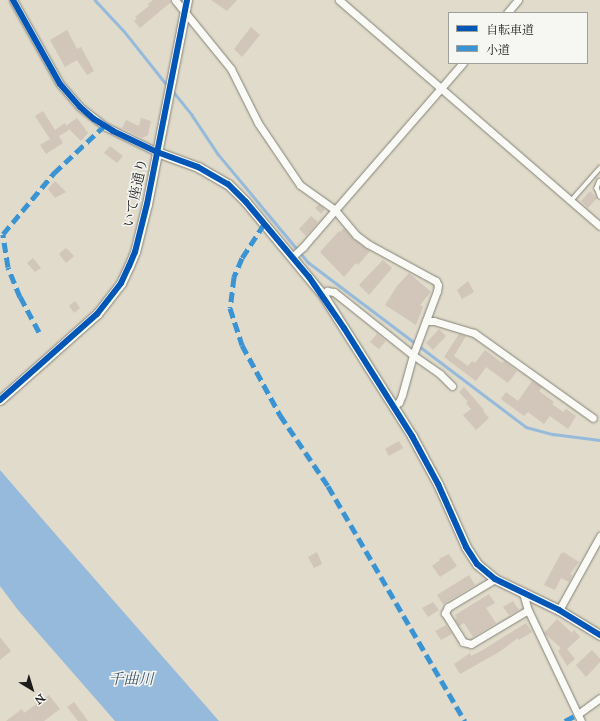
<!DOCTYPE html>
<meta charset="utf-8">
<style>
body{margin:0}
#map{position:relative;width:600px;height:721px;overflow:hidden;background:#e0dbca;font-family:"IM FELL Great Primer","Noto Serif JP",serif}
div>[style]{position:absolute}
.water>*{inset:0;background:#96badc}
.stream>*{height:2.5px;margin:-1.25px;padding:0 1.25px;transform-origin:1.25px;border-radius:1.25px;background:#96badc}
.building>*{inset:0;background:#d2c5b9}
.roads{filter:drop-shadow(0 0 1px #848279) drop-shadow(0 0 1px #848279)}
.service>*{height:3.5px;margin:-1.75px;padding:0 1.75px;transform-origin:1.75px;border-radius:1.75px;background:#fafaf7}
.minor>*{height:7px;margin:-3.5px;padding:0 3.5px;transform-origin:3.5px;border-radius:3.5px;background:#fafaf7}
.tertiary>*{height:9px;margin:-4.5px;padding:0 4.5px;transform-origin:4.5px;border-radius:4.5px;background:#fafaf7}
.quiet>*{height:5px;margin-top:-2.5px;transform-origin:0;background:repeating-linear-gradient(90deg,#3a94d4 0 10px,transparent 0 15px)}
.cycleway>*{height:6px;margin:-3px;padding:0 3px;transform-origin:3px;border-radius:3px;background:#0057b8}
span{translate:-50% -50%;white-space:nowrap;text-align:center;line-height:1.15;-webkit-text-stroke:3px #f6f6f2;paint-order:stroke}
.street-label{font-size:14px;color:#1c1c1c}
.water-label{font-size:15px;color:#40566c;font-style:italic}
.legend{position:absolute;left:448px;top:12px;width:140px;height:52px;box-sizing:border-box;background:#f6f6f2;border:1px solid #9f9f9c;margin:0;padding:5px 7px;list-style:none;font-size:12px;color:#1c1c1c}
.legend li{display:flex;align-items:center;gap:8px;height:20px}
.legend b{width:20px;border:1px solid #9f9f9c}
.north{position:absolute;left:12px;top:669px;width:40px;height:40px;-webkit-text-stroke:3px #f6f6f2;paint-order:stroke;rotate:142deg;font-size:11px;font-weight:700;line-height:16px;text-align:center;color:#1c1c1c}
.north::after{content:'';display:block;margin:auto;width:14px;height:18px;background:#1c1c1c;clip-path:polygon(50% 0,100% 100%,50% 72%,0 100%)}
</style>
<div id="map">
<div class="water">
<i style="clip-path:polygon(0 470px,64px 544px,219px 721px,115px 721px,18px 610px,0 586px)"></i>
</div>
<div class="stream">
<i style="left:95px;top:0;width:42px;rotate:46.9deg"></i>
<i style="left:124px;top:31px;width:69px;rotate:51.5deg"></i>
<i style="left:172px;top:90px;width:32px;rotate:51deg"></i>
<i style="left:192px;top:115px;width:47px;rotate:56.3deg"></i>
<i style="left:218px;top:154px;width:141px;rotate:50.2deg"></i>
<i style="left:308px;top:262px;width:273px;rotate:37.1deg"></i>
<i style="left:526px;top:427px;width:28px;rotate:15deg"></i>
<i style="left:553px;top:434px;width:47px;rotate:7.3deg"></i>
</div>
<div class="building">
<i style="clip-path:polygon(153px 0,170px 0,171px 2px,140px 28px,134px 21px,137px 19px,135px 17px,149px 6px,148px 4px)"></i>
<i style="clip-path:polygon(211px 0,237px 0,227px 11px)"></i>
<i style="clip-path:polygon(251px 27px,260px 35px,242px 57px,234px 49px)"></i>
<i style="clip-path:polygon(67px 30px,77px 49px,81px 47px,94px 71px,87px 75px,77px 60px,65px 67px,50px 40px)"></i>
<i style="clip-path:polygon(43px 111px,55px 130px,65px 123px,66px 126px,77px 118px,88px 133px,81px 141px,68px 128px,69px 130px,59px 136px,63px 143px,46px 154px,40px 145px,50px 139px,35px 116px)"></i>
<i style="clip-path:polygon(141px 118px,151px 121px,148px 135px,142px 138px,122px 128px,126px 120px,139px 126px)"></i>
<i style="clip-path:polygon(110px 146px,123px 156px,117px 163px,104px 153px)"></i>
<i style="clip-path:polygon(55px 181px,66px 192px,55px 198px,48px 189px)"></i>
<i style="clip-path:polygon(590px 191px,597px 198px,588px 208px,581px 201px)"></i>
<i style="clip-path:polygon(319px 204px,325px 209px,321px 214px,315px 208px)"></i>
<i style="clip-path:polygon(311px 216px,318px 222px,306px 236px,299px 229px)"></i>
<i style="clip-path:polygon(344px 228px,353px 239px,370px 251px,358px 265px,356px 263px,344px 277px,320px 252px,339px 231px,340px 232px)"></i>
<i style="clip-path:polygon(66px 248px,74px 256px,66px 263px,59px 254px)"></i>
<i style="clip-path:polygon(33px 258px,41px 268px,35px 272px,27px 263px)"></i>
<i style="clip-path:polygon(383px 260px,392px 268px,369px 295px,359px 285px)"></i>
<i style="clip-path:polygon(409px 273px,431px 292px,420px 305px,423px 307px,416px 325px,385px 305px,397px 286px)"></i>
<i style="clip-path:polygon(468px 281px,474px 292px,462px 299px,457px 290px)"></i>
<i style="clip-path:polygon(75px 301px,80px 308px,74px 313px,69px 306px)"></i>
<i style="clip-path:polygon(439px 329px,446px 336px,433px 350px,426px 343px)"></i>
<i style="clip-path:polygon(377px 334px,386px 341px,379px 349px,370px 342px)"></i>
<i style="clip-path:polygon(459px 334px,466px 336px,454px 356px,468px 366px,472px 361px,475px 363px,485px 350px,502px 363px,504px 361px,517px 371px,508px 383px,486px 367px,476px 381px,444px 357px)"></i>
<i style="clip-path:polygon(532px 381px,542px 387px,539px 391px,554px 402px,552px 404px,563px 412px,566px 409px,576px 416px,568px 429px,550px 416px,544px 424px,528px 412px,524px 416px,501px 399px,506px 392px,518px 401px)"></i>
<i style="clip-path:polygon(464px 387px,484px 410px,483px 411px,489px 418px,476px 430px,463px 415px,471px 409px,466px 403px,468px 402px,459px 392px)"></i>
<i style="clip-path:polygon(399px 441px,403px 448px,389px 456px,385px 449px)"></i>
<i style="clip-path:polygon(317px 552px,322px 564px,314px 568px,308px 557px)"></i>
<i style="clip-path:polygon(563px 552px,579px 562px,570px 574px,572px 575px,569px 582px,561px 578px,555px 590px,544px 585px,561px 553px,562px 554px)"></i>
<i style="clip-path:polygon(449px 554px,457px 566px,440px 577px,432px 566px,440px 560px,439px 559px)"></i>
<i style="clip-path:polygon(469px 575px,475px 585px,443px 604px,437px 595px)"></i>
<i style="clip-path:polygon(489px 594px,495px 603px,486px 608px,496px 623px,473px 637px,464px 623px,459px 626px,455px 619px,457px 618px,455px 615px)"></i>
<i style="clip-path:polygon(513px 601px,519px 610px,509px 615px,503px 607px)"></i>
<i style="clip-path:polygon(433px 602px,439px 610px,428px 617px,422px 608px)"></i>
<i style="clip-path:polygon(557px 619px,572px 633px,574px 630px,580px 637px,567px 649px,575px 659px,567px 666px,558px 651px,561px 648px,544px 633px)"></i>
<i style="clip-path:polygon(526px 623px,532px 632px,519px 640px,518px 638px,499px 652px,460px 674px,454px 664px,470px 653px,471px 656px,481px 651px)"></i>
<i style="clip-path:polygon(446px 625px,452px 634px,441px 640px,435px 631px)"></i>
<i style="clip-path:polygon(0 637px,11px 651px,0 660px)"></i>
<i style="clip-path:polygon(592px 650px,600px 659px,600px 662px,586px 677px,576px 665px)"></i>
<i style="clip-path:polygon(49px 695px,60px 709px,44px 721px,6px 721px,22px 709px,24px 713px)"></i>
<i style="clip-path:polygon(74px 702px,88px 721px,78px 721px,67px 707px)"></i>
</div>
<div class="roads">
<div class="service">
<i style="left:600px;top:181px;width:8px;rotate:113deg"></i>
<i style="left:597px;top:188px;width:9px;rotate:69deg"></i>
<i style="left:571px;top:201px;width:44px;rotate:-48.7deg"></i>
</div>
<div class="minor">
<i style="left:13px;top:0;width:96px;rotate:60.8deg"></i>
<i style="left:60px;top:84px;width:30px;rotate:49deg"></i>
<i style="left:80px;top:107px;width:31px;rotate:38deg"></i>
<i style="left:104px;top:126px;width:59px;rotate:26.1deg"></i>
<i style="left:175px;top:0;width:89px;rotate:50.9deg"></i>
<i style="left:231px;top:69px;width:60px;rotate:63.4deg"></i>
<i style="left:258px;top:123px;width:75px;rotate:55.9deg"></i>
<i style="left:300px;top:185px;width:43px;rotate:35.5deg"></i>
<i style="left:335px;top:210px;width:33px;rotate:50deg"></i>
<i style="left:356px;top:235px;width:15px;rotate:37deg"></i>
<i style="left:368px;top:244px;width:77px;rotate:28.6deg"></i>
<i style="left:436px;top:281px;width:4px;rotate:63deg"></i>
<i style="left:438px;top:285px;width:6px;rotate:99deg"></i>
<i style="left:437px;top:291px;width:68px;rotate:110.6deg"></i>
<i style="left:413px;top:355px;width:41px;rotate:105.4deg"></i>
<i style="left:402px;top:395px;width:8px;rotate:113deg"></i>
<i style="left:399px;top:402px;width:7px;rotate:146deg"></i>
<i style="left:339px;top:0;width:345px;rotate:40.9deg"></i>
<i style="left:507px;top:13px;width:17px;rotate:-50deg"></i>
<i style="left:292px;top:257px;width:15px;rotate:-42deg"></i>
<i style="left:303px;top:247px;width:49px;rotate:-49.1deg"></i>
<i style="left:335px;top:210px;width:195px;rotate:-49deg"></i>
<i style="left:323px;top:295px;width:6px;rotate:-45deg"></i>
<i style="left:327px;top:291px;width:7px;rotate:8deg"></i>
<i style="left:334px;top:292px;width:101px;rotate:38.6deg"></i>
<i style="left:413px;top:355px;width:33px;rotate:35deg"></i>
<i style="left:440px;top:374px;width:17px;rotate:45deg"></i>
<i style="left:426px;top:321px;width:8px"></i>
<i style="left:434px;top:321px;width:42px;rotate:16.7deg"></i>
<i style="left:474px;top:333px;width:146px;rotate:35.5deg"></i>
<i style="left:495px;top:579px;width:55px;rotate:149.2deg"></i>
<i style="left:448px;top:607px;width:7px;rotate:117deg"></i>
<i style="left:445px;top:613px;width:34px;rotate:58deg"></i>
<i style="left:463px;top:642px;width:8px;rotate:14deg"></i>
<i style="left:471px;top:644px;width:66px;rotate:-30.8deg"></i>
<i style="left:523px;top:593px;width:18px;rotate:74deg"></i>
<i style="left:528px;top:610px;width:123px;rotate:64.5deg"></i>
<i style="left:559px;top:610px;width:85px;rotate:-61deg"></i>
<i style="left:578px;top:714px;width:27px;rotate:-36deg"></i>
</div>
<div class="tertiary">
<i style="left:157px;top:152px;width:44px;rotate:20.1deg"></i>
<i style="left:198px;top:167px;width:34px;rotate:30deg"></i>
<i style="left:228px;top:184px;width:25px;rotate:45deg"></i>
<i style="left:246px;top:202px;width:121px;rotate:50.4deg"></i>
<i style="left:323px;top:295px;width:167px;rotate:57.7deg"></i>
<i style="left:412px;top:436px;width:55px;rotate:61.6deg"></i>
<i style="left:438px;top:484px;width:69px;rotate:66deg"></i>
<i style="left:466px;top:547px;width:20px;rotate:57deg"></i>
<i style="left:477px;top:564px;width:23px;rotate:40deg"></i>
<i style="left:495px;top:579px;width:71px;rotate:25.8deg"></i>
<i style="left:559px;top:610px;width:48px;rotate:31.4deg"></i>
<i style="left:0;top:400px;width:130px;rotate:-41.6deg"></i>
<i style="left:97px;top:314px;width:39px;rotate:-52deg"></i>
<i style="left:121px;top:283px;width:19px;rotate:-65deg"></i>
<i style="left:129px;top:266px;width:15px;rotate:-67deg"></i>
<i style="left:135px;top:252px;width:49px;rotate:-76deg"></i>
<i style="left:147px;top:204px;width:208px;rotate:-78.9deg"></i>
</div>
</div>
<div class="quiet">
<i style="left:264px;top:224px;width:40px;rotate:122.9deg"></i>
<i style="left:242px;top:258px;width:21px;rotate:113deg"></i>
<i style="left:234px;top:277px;width:31px;rotate:97deg"></i>
<i style="left:230px;top:308px;width:39px;rotate:72deg"></i>
<i style="left:242px;top:345px;width:80px;rotate:61.5deg"></i>
<i style="left:280px;top:415px;width:86px;rotate:55.9deg"></i>
<i style="left:328px;top:486px;width:272px;rotate:59.8deg"></i>
<i style="left:39px;top:332px;width:40px;rotate:-118deg"></i>
<i style="left:20px;top:297px;width:32px;rotate:-112deg"></i>
<i style="left:8px;top:267px;width:33px;rotate:-99deg"></i>
<i style="left:3px;top:234px;width:80px;rotate:-50.1deg"></i>
<i style="left:54px;top:173px;width:69px;rotate:-43.2deg"></i>
<i style="left:565px;top:721px;width:15px;rotate:-28deg"></i>
</div>
<div class="cycleway">
<i style="left:13px;top:0;width:96px;rotate:60.8deg"></i>
<i style="left:60px;top:84px;width:30px;rotate:49deg"></i>
<i style="left:80px;top:107px;width:18px;rotate:41deg"></i>
<i style="left:94px;top:119px;width:22px;rotate:32deg"></i>
<i style="left:113px;top:131px;width:49px;rotate:25.5deg"></i>
<i style="left:157px;top:152px;width:44px;rotate:20.1deg"></i>
<i style="left:198px;top:167px;width:34px;rotate:30deg"></i>
<i style="left:228px;top:184px;width:25px;rotate:45deg"></i>
<i style="left:246px;top:202px;width:98px;rotate:50deg"></i>
<i style="left:309px;top:277px;width:62px;rotate:55.5deg"></i>
<i style="left:344px;top:328px;width:128px;rotate:57.8deg"></i>
<i style="left:412px;top:436px;width:55px;rotate:61.6deg"></i>
<i style="left:438px;top:484px;width:69px;rotate:66deg"></i>
<i style="left:466px;top:547px;width:20px;rotate:57deg"></i>
<i style="left:477px;top:564px;width:23px;rotate:40deg"></i>
<i style="left:495px;top:579px;width:71px;rotate:25.8deg"></i>
<i style="left:559px;top:610px;width:48px;rotate:31.4deg"></i>
<i style="left:0;top:400px;width:130px;rotate:-41.6deg"></i>
<i style="left:97px;top:314px;width:39px;rotate:-52deg"></i>
<i style="left:121px;top:283px;width:19px;rotate:-65deg"></i>
<i style="left:129px;top:266px;width:15px;rotate:-67deg"></i>
<i style="left:135px;top:252px;width:49px;rotate:-76deg"></i>
<i style="left:147px;top:204px;width:208px;rotate:-78.9deg"></i>
</div>
<div class="street-label">
<span style="left:136px;top:193px;rotate:-78deg">いて座通り</span>
</div>
<div class="water-label">
<span style="left:131px;top:680px">千曲川</span>
</div>
<ul class="legend">
<li><b style="height:5px;background:#0057b8"></b>自転車道</li>
<li><b style="height:5px;background:#3a94d4"></b>小道</li>
</ul>
<div class="north">N</div>
</div>
